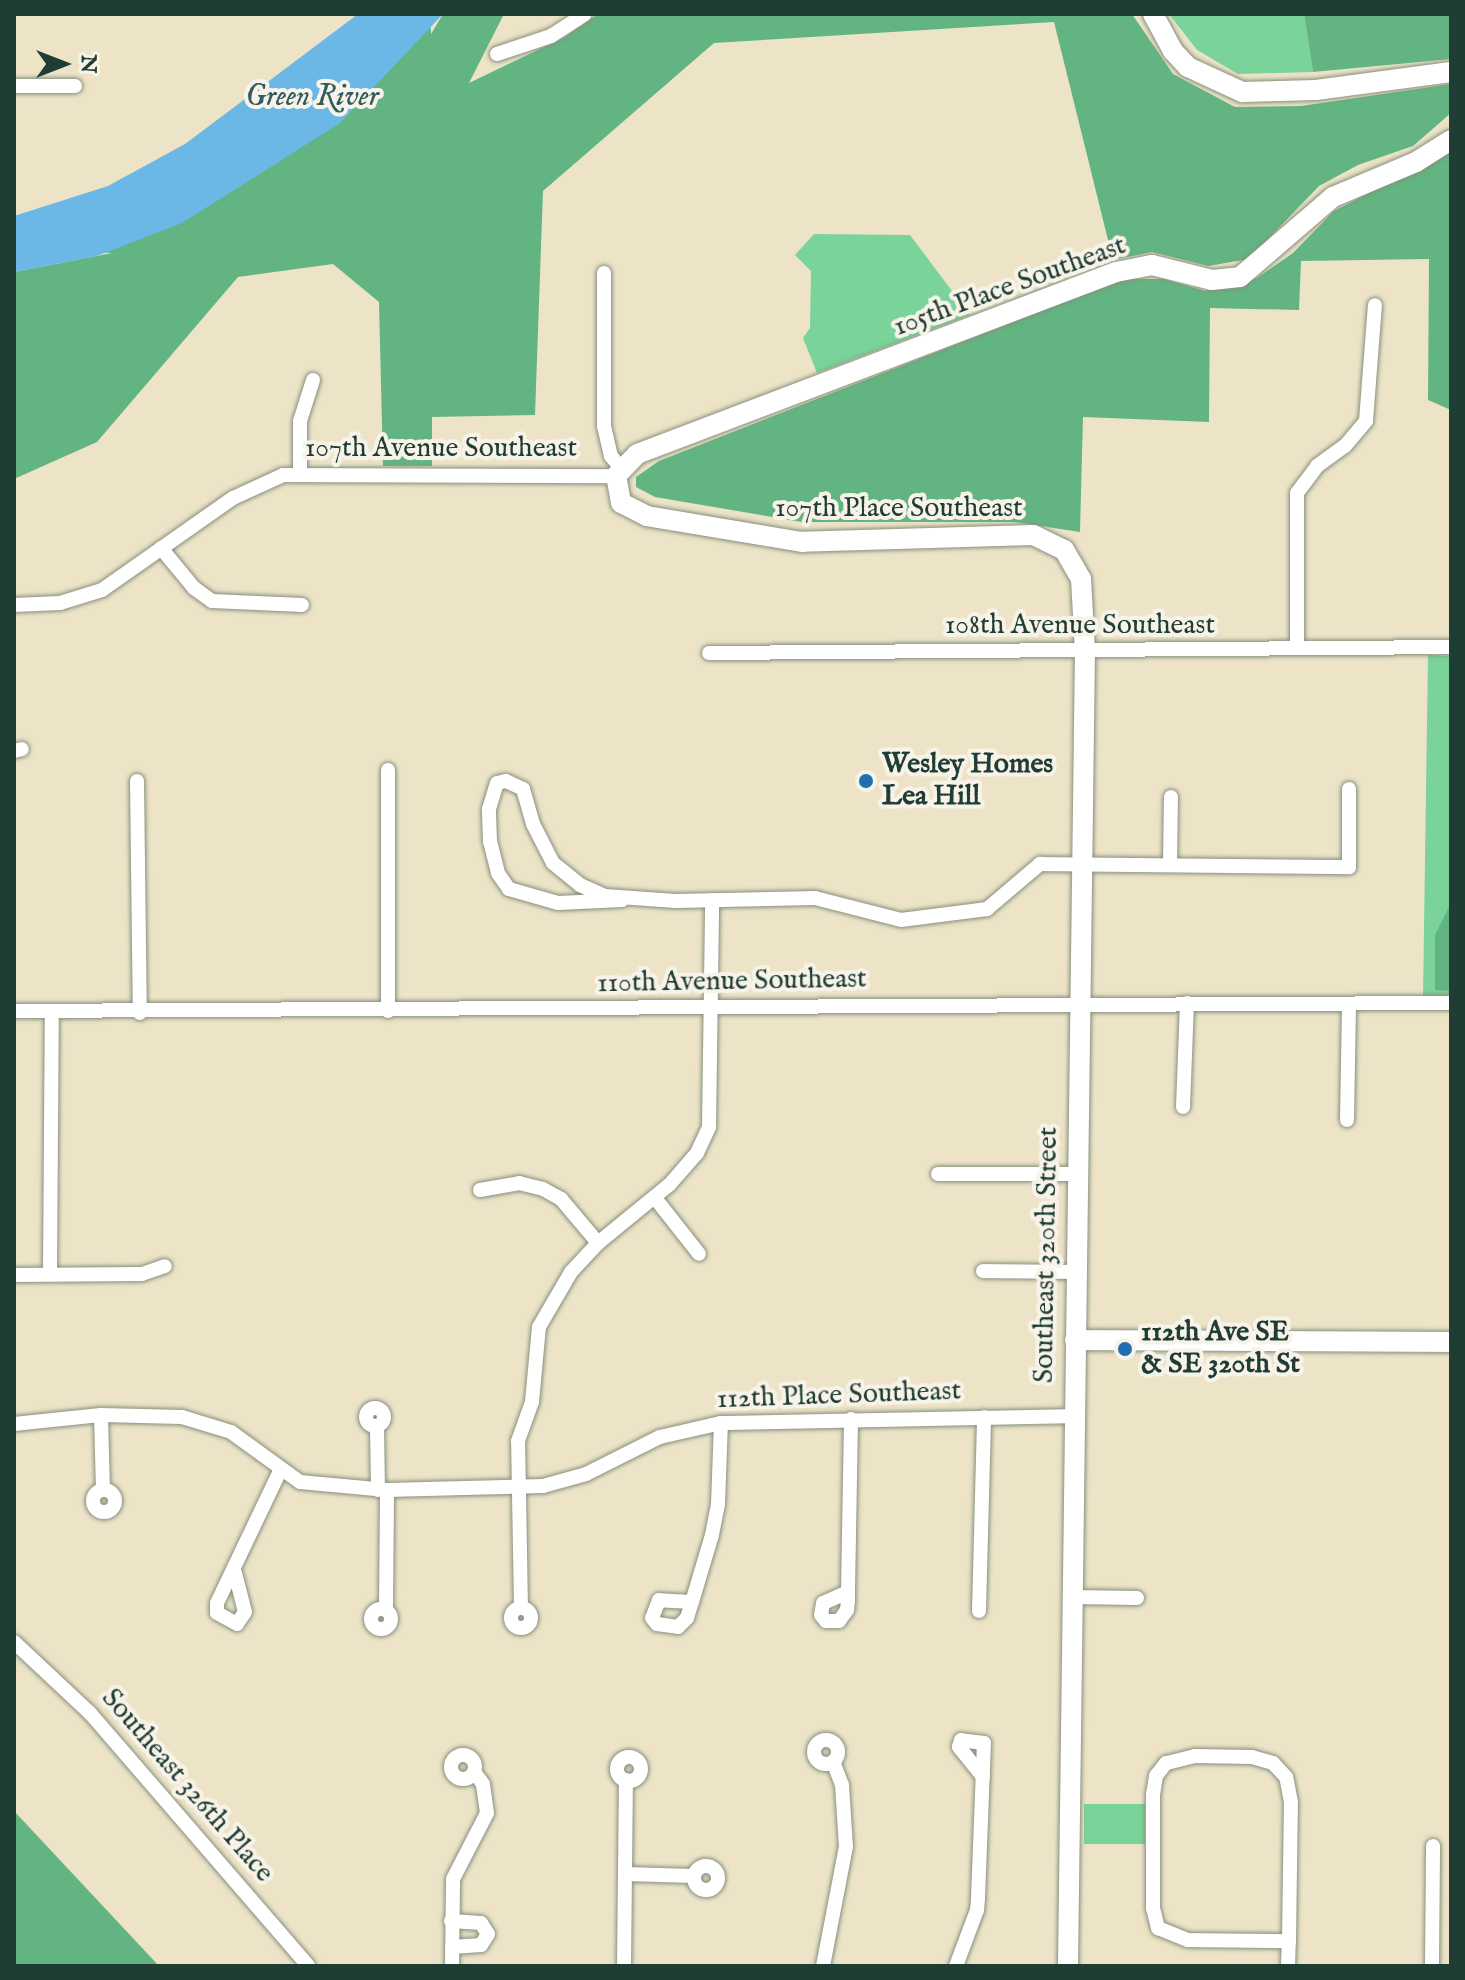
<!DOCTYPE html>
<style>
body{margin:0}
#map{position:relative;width:1465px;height:1980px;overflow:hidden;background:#ede4c8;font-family:"IM FELL English",serif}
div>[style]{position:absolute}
.green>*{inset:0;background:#79d39a}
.forest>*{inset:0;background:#62b582}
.water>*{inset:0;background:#6bb7e5}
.roads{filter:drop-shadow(0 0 2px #86907e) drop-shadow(0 0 2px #86907e)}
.street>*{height:14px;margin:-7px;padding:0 7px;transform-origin:7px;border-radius:7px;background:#fff}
.street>.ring{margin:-7px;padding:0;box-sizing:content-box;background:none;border:14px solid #fff;border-radius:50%}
.secondary>*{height:20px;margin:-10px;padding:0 10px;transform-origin:10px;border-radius:10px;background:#fff}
.dots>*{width:22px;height:22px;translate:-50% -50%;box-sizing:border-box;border:4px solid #f7f3e8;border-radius:50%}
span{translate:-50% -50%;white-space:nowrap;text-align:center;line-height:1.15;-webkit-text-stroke:8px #f7f3e8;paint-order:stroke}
.street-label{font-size:28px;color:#1f3d34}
.poi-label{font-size:28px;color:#1f3d34;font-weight:700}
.left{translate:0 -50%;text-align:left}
.water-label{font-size:30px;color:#325c60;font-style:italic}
.frame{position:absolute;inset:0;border:16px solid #1f3d34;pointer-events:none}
.north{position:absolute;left:24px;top:24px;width:80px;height:80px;-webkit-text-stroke:6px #f7f3e8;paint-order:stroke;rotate:90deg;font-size:22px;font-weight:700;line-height:32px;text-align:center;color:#1f3d34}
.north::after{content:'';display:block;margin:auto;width:28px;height:36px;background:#1f3d34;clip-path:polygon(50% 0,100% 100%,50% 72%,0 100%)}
</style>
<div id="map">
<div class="green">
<i style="clip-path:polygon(1169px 14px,1304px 14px,1313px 72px,1238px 74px,1197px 50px)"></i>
<i style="clip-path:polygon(814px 234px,910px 235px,970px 315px,817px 373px,803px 338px,810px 328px,811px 271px,795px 255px)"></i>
<i style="clip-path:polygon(1428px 655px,1451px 656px,1451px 998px,1423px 998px)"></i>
<i style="clip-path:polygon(1084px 1804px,1145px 1804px,1145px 1844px,1084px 1844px)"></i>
</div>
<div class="forest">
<i style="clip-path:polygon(430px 14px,431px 34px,443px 14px,504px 14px,469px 83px,565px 37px,598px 14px,1132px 14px,1173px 74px,1235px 107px,1301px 106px,1451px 84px,1451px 113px,1413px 146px,1358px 165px,1319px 186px,1249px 259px,1208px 266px,1152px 252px,1113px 260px,1054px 22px,714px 43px,543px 191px,535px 415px,432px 417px,432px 466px,383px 466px,379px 302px,333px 264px,238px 277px,97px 442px,14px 479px,14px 272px,112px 253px,40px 248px)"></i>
<i style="clip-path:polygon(1304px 14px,1451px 14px,1451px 59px,1313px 72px)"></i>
<i style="clip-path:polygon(1451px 151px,1451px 410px,1428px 400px,1429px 259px,1301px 261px,1299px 310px,1210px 308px,1209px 422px,1083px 417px,1080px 532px,1015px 522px,802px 522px,655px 497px,636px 487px,636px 477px,659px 461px,1123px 279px,1164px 279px,1205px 291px,1257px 278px,1293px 253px,1334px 211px)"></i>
<i style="clip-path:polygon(1451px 903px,1451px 991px,1435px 990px,1435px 935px)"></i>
<i style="clip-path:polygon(14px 1811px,159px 1966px,14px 1966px)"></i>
</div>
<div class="water">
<i style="clip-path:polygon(358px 14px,443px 14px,340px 123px,182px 223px,97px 256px,14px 272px,14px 216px,108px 186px,185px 144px)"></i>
</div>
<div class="roads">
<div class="street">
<i style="left:497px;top:54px;width:57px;rotate:-18.4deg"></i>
<i style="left:551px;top:36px;width:40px;rotate:-32.9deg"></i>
<i style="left:14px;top:86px;width:61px"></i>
<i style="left:604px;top:273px;width:153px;rotate:90deg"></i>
<i style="left:604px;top:426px;width:31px;rotate:77deg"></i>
<i style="left:611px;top:456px;width:16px;rotate:50deg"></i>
<i style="left:300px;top:473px;width:52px;rotate:-90deg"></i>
<i style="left:300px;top:421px;width:43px;rotate:-72.4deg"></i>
<i style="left:161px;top:548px;width:52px;rotate:50.5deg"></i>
<i style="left:194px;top:588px;width:22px;rotate:36deg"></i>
<i style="left:212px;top:601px;width:90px;rotate:2.5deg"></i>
<i style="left:14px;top:605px;width:46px;rotate:-2.5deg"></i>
<i style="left:60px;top:603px;width:44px;rotate:-17.2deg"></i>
<i style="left:102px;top:590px;width:160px;rotate:-35.1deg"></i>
<i style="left:233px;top:498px;width:55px;rotate:-24.7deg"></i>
<i style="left:283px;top:475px;width:333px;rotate:0.2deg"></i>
<i style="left:1297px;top:647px;width:154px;rotate:-90deg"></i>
<i style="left:1297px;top:493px;width:34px;rotate:-53deg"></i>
<i style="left:1317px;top:466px;width:34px;rotate:-36deg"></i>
<i style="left:1345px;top:446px;width:33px;rotate:-50deg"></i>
<i style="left:1366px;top:421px;width:116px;rotate:-85.6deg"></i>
<i style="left:709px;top:653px;width:742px;rotate:-0.46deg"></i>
<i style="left:14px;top:751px;width:8px;rotate:-14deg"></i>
<i style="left:137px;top:781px;width:232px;rotate:89.3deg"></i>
<i style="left:1170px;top:865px;width:68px;rotate:-89.2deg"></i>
<i style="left:622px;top:900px;width:64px;rotate:177.3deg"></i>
<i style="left:558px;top:903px;width:51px;rotate:-164.1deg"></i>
<i style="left:509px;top:889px;width:19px;rotate:-125deg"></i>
<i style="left:498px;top:873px;width:32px;rotate:-104deg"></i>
<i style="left:490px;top:842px;width:33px;rotate:-92deg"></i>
<i style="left:489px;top:809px;width:27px;rotate:-73deg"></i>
<i style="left:497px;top:783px;width:9px;rotate:-13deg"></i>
<i style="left:506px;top:781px;width:19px;rotate:25deg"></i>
<i style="left:523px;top:789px;width:36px;rotate:74deg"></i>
<i style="left:533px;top:824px;width:44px;rotate:62.9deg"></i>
<i style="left:553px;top:863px;width:35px;rotate:39deg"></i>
<i style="left:580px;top:885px;width:27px;rotate:24deg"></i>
<i style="left:605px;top:896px;width:71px;rotate:4deg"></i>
<i style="left:676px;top:901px;width:139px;rotate:-1.2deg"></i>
<i style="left:815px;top:898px;width:89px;rotate:14.3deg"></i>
<i style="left:901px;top:920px;width:87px;rotate:-7.3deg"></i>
<i style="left:987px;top:909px;width:70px;rotate:-40.3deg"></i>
<i style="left:1040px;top:864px;width:309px;rotate:0.6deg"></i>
<i style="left:1349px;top:867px;width:78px;rotate:-90deg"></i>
<i style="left:14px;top:1011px;width:1437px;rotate:-0.32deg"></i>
<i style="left:388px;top:1011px;width:241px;rotate:-90deg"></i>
<i style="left:1183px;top:1107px;width:104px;rotate:-87.8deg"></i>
<i style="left:1347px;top:1120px;width:116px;rotate:-89deg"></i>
<i style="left:938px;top:1174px;width:139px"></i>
<i style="left:480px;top:1190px;width:40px;rotate:-10deg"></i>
<i style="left:519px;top:1183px;width:25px;rotate:14deg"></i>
<i style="left:543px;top:1189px;width:21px;rotate:29deg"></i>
<i style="left:561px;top:1199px;width:57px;rotate:49.9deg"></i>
<i style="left:655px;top:1198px;width:71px;rotate:51.8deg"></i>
<i style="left:983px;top:1271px;width:93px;rotate:0.6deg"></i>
<i style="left:50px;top:1274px;width:262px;rotate:-89.6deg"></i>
<i style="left:14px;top:1275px;width:128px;rotate:-0.4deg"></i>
<i style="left:142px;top:1274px;width:24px;rotate:-19deg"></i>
<i class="ring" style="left:366px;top:1408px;width:4px;height:4px"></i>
<i style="left:101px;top:1415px;width:74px;rotate:88.5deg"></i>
<i style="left:14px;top:1424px;width:87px;rotate:-5.9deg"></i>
<i style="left:101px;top:1415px;width:81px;rotate:1.4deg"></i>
<i style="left:182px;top:1417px;width:51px;rotate:17deg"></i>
<i style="left:231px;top:1432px;width:85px;rotate:35.9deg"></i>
<i style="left:300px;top:1482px;width:87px;rotate:5.3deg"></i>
<i style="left:387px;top:1490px;width:156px;rotate:-1.5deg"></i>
<i style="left:543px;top:1486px;width:45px;rotate:-15.6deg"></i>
<i style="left:586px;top:1474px;width:83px;rotate:-26.6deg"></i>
<i style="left:660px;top:1437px;width:63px;rotate:-12.9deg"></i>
<i style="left:721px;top:1423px;width:352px;rotate:-1.1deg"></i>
<i style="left:377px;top:1426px;width:64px;rotate:89.1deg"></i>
<i class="ring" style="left:93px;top:1490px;width:8px;height:8px"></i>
<i style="left:235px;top:1573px;width:40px;rotate:75.6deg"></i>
<i style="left:245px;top:1612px;width:14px;rotate:124deg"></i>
<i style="left:237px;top:1624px;width:23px;rotate:-151deg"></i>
<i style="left:217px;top:1613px;width:10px;rotate:-90deg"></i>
<i style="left:217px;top:1603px;width:146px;rotate:-64.5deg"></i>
<i style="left:848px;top:1592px;width:27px;rotate:156deg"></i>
<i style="left:823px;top:1603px;width:12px;rotate:99deg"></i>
<i style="left:821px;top:1615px;width:8px;rotate:50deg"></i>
<i style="left:826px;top:1621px;width:13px"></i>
<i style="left:839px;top:1621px;width:14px;rotate:-54deg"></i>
<i style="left:847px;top:1610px;width:10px;rotate:-84deg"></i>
<i style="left:848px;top:1600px;width:8px;rotate:-90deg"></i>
<i style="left:848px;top:1592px;width:173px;rotate:-89deg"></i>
<i style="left:1073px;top:1597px;width:64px;rotate:0.9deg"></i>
<i style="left:692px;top:1602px;width:33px;rotate:-177deg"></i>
<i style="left:659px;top:1600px;width:19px;rotate:111deg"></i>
<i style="left:652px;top:1618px;width:8px;rotate:50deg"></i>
<i style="left:657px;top:1624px;width:21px;rotate:8deg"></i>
<i style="left:678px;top:1627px;width:13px;rotate:-45deg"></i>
<i style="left:687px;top:1618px;width:17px;rotate:-73deg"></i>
<i style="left:692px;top:1602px;width:70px;rotate:-73.4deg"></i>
<i style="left:712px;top:1535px;width:32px;rotate:-79deg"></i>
<i style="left:718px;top:1504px;width:81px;rotate:-87.9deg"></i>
<i class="ring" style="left:511px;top:1608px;width:6px;height:6px"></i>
<i style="left:521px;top:1608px;width:167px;rotate:-91deg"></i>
<i style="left:518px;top:1441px;width:41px;rotate:-70.3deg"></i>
<i style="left:532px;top:1402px;width:75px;rotate:-84.7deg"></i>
<i style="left:539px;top:1327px;width:64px;rotate:-59.8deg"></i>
<i style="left:571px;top:1272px;width:40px;rotate:-47deg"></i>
<i style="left:598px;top:1243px;width:93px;rotate:-39.3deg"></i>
<i style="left:670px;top:1184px;width:41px;rotate:-48.9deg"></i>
<i style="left:697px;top:1153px;width:29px;rotate:-65deg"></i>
<i style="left:709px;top:1127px;width:227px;rotate:-89.2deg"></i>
<i class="ring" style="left:371px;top:1609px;width:6px;height:6px"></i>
<i style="left:386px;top:1609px;width:119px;rotate:-89.5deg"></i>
<i style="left:979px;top:1611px;width:194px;rotate:-88.5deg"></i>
<i style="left:14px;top:1642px;width:104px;rotate:43.1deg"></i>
<i style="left:90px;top:1713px;width:334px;rotate:49.2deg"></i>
<i class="ring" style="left:814px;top:1740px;width:10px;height:10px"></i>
<i class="ring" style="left:451px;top:1755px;width:10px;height:10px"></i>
<i class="ring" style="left:617px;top:1757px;width:10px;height:10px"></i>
<i class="ring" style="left:694px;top:1866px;width:10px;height:10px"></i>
<i style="left:625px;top:1874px;width:69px;rotate:1.7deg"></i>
<i style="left:451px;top:1921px;width:30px;rotate:4deg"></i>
<i style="left:481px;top:1923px;width:13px;rotate:58deg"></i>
<i style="left:488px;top:1934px;width:13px;rotate:122deg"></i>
<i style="left:481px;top:1945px;width:29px;rotate:176deg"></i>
<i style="left:452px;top:1966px;width:87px;rotate:-89.3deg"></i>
<i style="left:453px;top:1879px;width:74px;rotate:-62.7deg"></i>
<i style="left:487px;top:1813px;width:29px;rotate:-98deg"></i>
<i style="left:483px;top:1784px;width:15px;rotate:-127deg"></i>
<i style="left:624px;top:1966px;width:186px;rotate:-89.4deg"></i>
<i style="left:823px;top:1966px;width:121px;rotate:-79.1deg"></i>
<i style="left:846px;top:1847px;width:62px;rotate:-93.7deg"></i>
<i style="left:842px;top:1785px;width:25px;rotate:-111deg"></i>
<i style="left:956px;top:1966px;width:60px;rotate:-69.4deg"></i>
<i style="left:977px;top:1910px;width:12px;rotate:-85deg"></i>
<i style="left:978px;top:1898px;width:155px;rotate:-87.8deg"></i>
<i style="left:984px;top:1743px;width:23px;rotate:-173deg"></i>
<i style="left:961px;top:1740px;width:7px;rotate:106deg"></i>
<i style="left:959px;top:1747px;width:38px;rotate:51deg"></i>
<i style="left:1288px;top:1966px;width:25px;rotate:-88deg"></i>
<i style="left:1289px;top:1941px;width:139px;rotate:-89.2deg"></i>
<i style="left:1291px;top:1802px;width:25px;rotate:-101deg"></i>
<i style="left:1286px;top:1777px;width:19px;rotate:-133deg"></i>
<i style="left:1273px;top:1763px;width:22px;rotate:-164deg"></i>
<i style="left:1252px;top:1757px;width:57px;rotate:-179deg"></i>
<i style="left:1195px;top:1756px;width:30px;rotate:166deg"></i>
<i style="left:1166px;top:1763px;width:16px;rotate:128deg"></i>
<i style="left:1156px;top:1776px;width:18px;rotate:99deg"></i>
<i style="left:1153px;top:1794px;width:114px;rotate:90deg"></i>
<i style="left:1153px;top:1908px;width:21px;rotate:76deg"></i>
<i style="left:1158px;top:1928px;width:32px;rotate:22deg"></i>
<i style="left:1188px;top:1940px;width:101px;rotate:0.6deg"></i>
<i style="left:1432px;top:1966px;width:120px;rotate:-89.5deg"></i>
</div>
<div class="secondary">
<i style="left:1153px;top:14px;width:42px;rotate:61.6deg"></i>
<i style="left:1173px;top:51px;width:22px;rotate:47deg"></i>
<i style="left:1188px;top:67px;width:60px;rotate:24.8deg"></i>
<i style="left:1242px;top:92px;width:74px;rotate:-1.5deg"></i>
<i style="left:1316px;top:90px;width:136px;rotate:-7.6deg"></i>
<i style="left:1075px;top:1340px;width:376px;rotate:0.3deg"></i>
<i style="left:1068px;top:1966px;width:1314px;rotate:-89.26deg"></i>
<i style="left:1085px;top:652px;width:73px;rotate:-93.1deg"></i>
<i style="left:1081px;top:579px;width:34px;rotate:-120deg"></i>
<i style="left:1064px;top:550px;width:34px;rotate:-154deg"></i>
<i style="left:1033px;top:535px;width:231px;rotate:178.3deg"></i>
<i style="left:802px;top:542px;width:157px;rotate:-170.5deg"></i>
<i style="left:647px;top:516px;width:29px;rotate:-153deg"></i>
<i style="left:621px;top:503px;width:27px;rotate:-100deg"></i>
<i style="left:616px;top:476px;width:30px;rotate:-46deg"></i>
<i style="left:637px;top:454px;width:512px;rotate:-20.8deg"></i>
<i style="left:1116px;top:272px;width:37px;rotate:-11deg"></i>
<i style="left:1152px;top:265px;width:62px;rotate:14deg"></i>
<i style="left:1212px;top:280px;width:28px;rotate:-6deg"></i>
<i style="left:1240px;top:277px;width:123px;rotate:-40.7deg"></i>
<i style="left:1333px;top:197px;width:90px;rotate:-22.9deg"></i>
<i style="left:1416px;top:162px;width:41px;rotate:-32.2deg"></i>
</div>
</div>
<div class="dots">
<i style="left:866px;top:781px;background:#1f6fb2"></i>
<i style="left:1125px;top:1349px;background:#1f6fb2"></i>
</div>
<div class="street-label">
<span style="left:1010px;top:287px;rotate:-20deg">105th Place Southeast</span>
<span style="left:441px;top:449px">107th Avenue Southeast</span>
<span style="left:899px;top:509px">107th Place Southeast</span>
<span style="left:1080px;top:626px">108th Avenue Southeast</span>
<span style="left:732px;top:982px;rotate:-1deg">110th Avenue Southeast</span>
<span style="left:1047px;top:1255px;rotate:-89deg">Southeast 320th Street</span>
<span style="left:839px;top:1396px;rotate:-2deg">112th Place Southeast</span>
<span style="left:187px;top:1786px;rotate:49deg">Southeast 326th Place</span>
</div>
<div class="poi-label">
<span class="left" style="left:882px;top:781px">Wesley Homes<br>Lea Hill</span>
<span class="left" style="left:1141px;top:1349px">112th Ave SE<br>&amp; SE 320th St</span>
</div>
<div class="water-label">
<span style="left:312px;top:97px">Green River</span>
</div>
<div class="frame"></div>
<div class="north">N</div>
</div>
